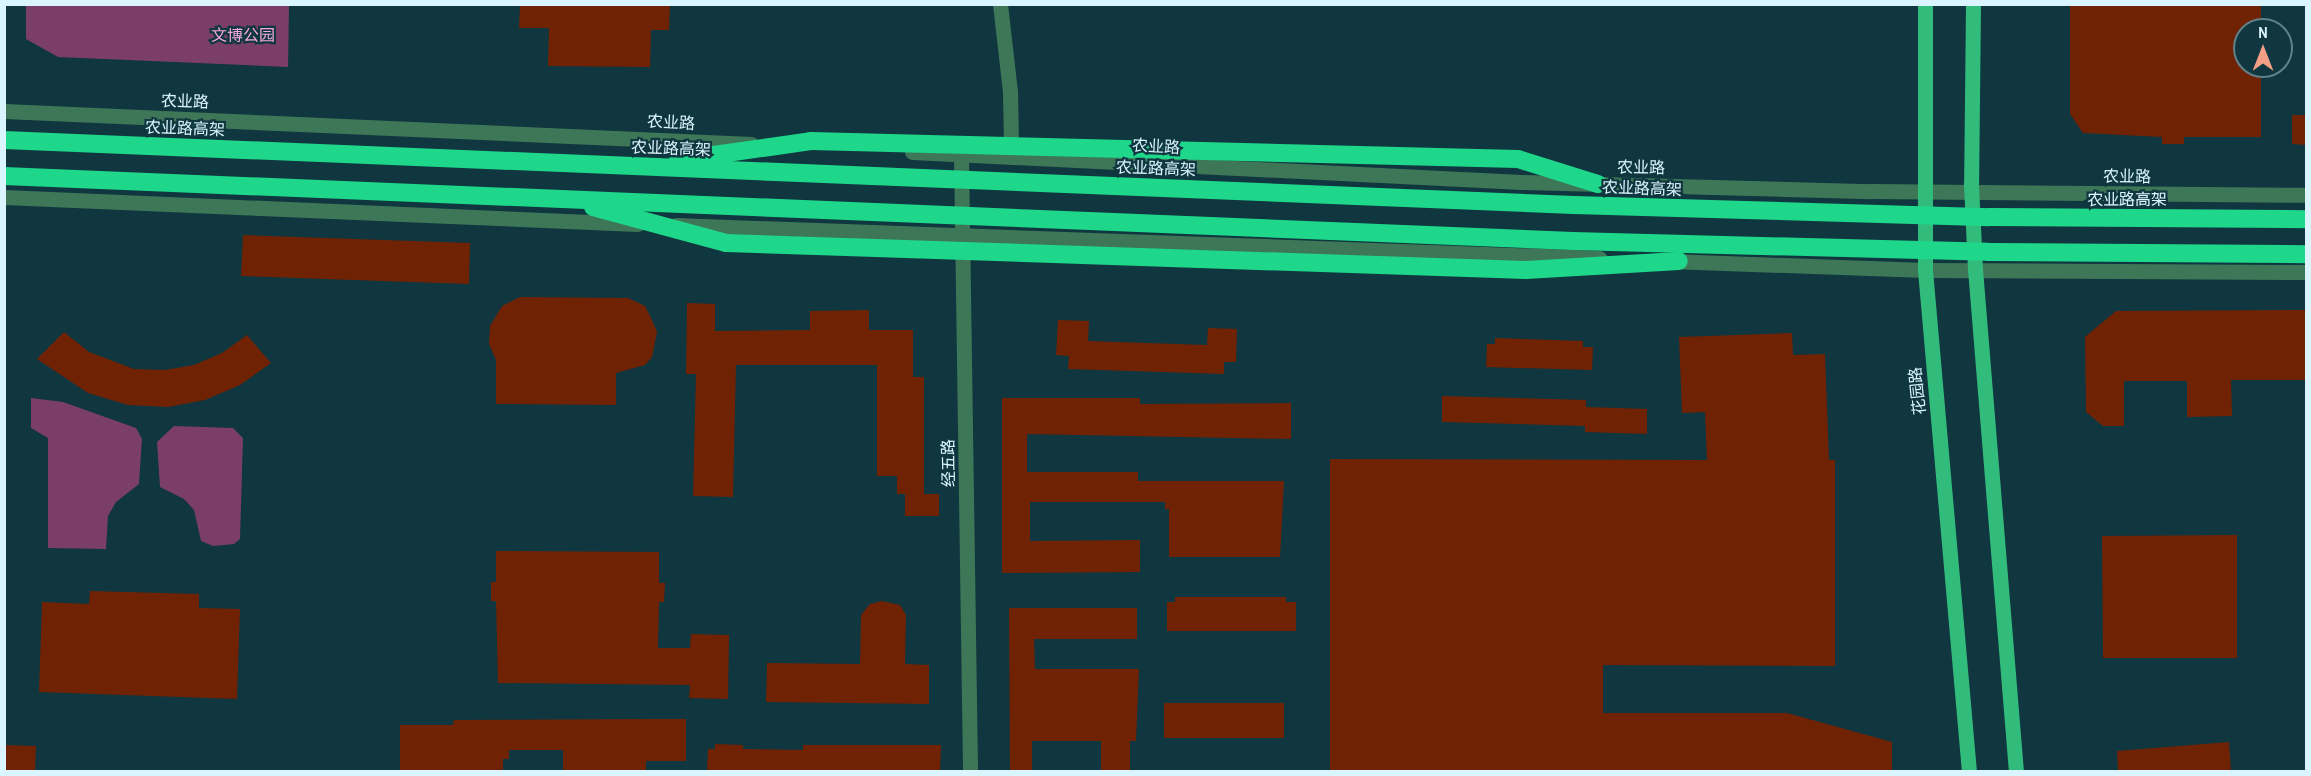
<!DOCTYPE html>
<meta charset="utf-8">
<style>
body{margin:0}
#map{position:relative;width:2311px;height:776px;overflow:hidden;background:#10363f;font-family:"Archivo Narrow","Noto Sans SC",sans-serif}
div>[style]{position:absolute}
.green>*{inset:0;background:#7b3e6b}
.building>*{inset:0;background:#702205}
.minor>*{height:15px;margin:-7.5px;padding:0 7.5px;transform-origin:7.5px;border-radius:7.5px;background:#3d7757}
.major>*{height:15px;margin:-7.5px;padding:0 7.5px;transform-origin:7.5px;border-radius:7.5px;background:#31bc7c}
.highway>*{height:18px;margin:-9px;padding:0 9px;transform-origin:9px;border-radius:9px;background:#1ed78a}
.highway-bridge>*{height:18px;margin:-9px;padding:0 9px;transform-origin:9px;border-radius:9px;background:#1ed78a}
span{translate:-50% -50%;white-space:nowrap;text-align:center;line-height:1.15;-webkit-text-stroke:4.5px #10363f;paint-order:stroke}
.park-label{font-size:16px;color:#f7a7df}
.street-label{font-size:16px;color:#daf5fd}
.frame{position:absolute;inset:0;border:6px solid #daf5fd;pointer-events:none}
.north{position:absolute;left:2233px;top:18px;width:60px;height:60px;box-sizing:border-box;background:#10363f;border:2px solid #61828b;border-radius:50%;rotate:0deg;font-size:16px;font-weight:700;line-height:24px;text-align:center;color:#daf5fd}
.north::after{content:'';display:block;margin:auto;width:21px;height:27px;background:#f39f85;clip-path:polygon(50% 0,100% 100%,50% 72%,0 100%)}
</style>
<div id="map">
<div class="green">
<i style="clip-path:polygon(26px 5px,289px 5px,288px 67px,58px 57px,26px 39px)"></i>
<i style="clip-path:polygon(31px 398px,63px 402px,136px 428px,142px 439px,139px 484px,116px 502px,108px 516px,106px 549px,48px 548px,48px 438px,31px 428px)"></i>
<i style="clip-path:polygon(174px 426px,233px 428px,243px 438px,240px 539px,234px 544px,213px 546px,201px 541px,194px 510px,184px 499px,160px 487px,157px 442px)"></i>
</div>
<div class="building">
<i style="clip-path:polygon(520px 4px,670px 4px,669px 30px,651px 30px,650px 67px,548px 66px,549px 28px,519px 28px)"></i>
<i style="clip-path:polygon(2070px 4px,2261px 4px,2261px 30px,2245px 30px,2245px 66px,2261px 66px,2261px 137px,2184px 137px,2184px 144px,2162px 144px,2162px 137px,2083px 133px,2070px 114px)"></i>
<i style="clip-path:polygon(2292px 115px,2307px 115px,2307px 145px,2292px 144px)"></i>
<i style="clip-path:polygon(243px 235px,470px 243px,469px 284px,241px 276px)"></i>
<i style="clip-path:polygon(520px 297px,628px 298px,645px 306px,652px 320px,657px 332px,652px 357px,645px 365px,616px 373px,616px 405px,496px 404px,496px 360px,489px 344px,490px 326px,502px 306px)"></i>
<i style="clip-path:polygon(687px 303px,715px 304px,715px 331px,810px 330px,810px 311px,869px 310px,869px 330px,913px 330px,913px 377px,924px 377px,924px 494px,939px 494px,939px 516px,905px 516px,905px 494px,897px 494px,897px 476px,877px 476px,877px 365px,736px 365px,733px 497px,693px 496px,696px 374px,686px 374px)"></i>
<i style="clip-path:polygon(2307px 310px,2307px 380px,2231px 380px,2232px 416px,2187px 417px,2187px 381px,2124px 381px,2124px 426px,2103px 426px,2086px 412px,2085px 337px,2116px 311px)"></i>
<i style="clip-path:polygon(1058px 320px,1089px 321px,1088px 341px,1207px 345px,1208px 328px,1237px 329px,1236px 362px,1224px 362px,1224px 374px,1068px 369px,1069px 356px,1056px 355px)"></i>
<i style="clip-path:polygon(64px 332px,89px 352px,134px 369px,165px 370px,194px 365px,222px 353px,247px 335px,271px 363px,240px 385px,205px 400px,168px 407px,128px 405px,88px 393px,37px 359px)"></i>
<i style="clip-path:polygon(1792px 333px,1793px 355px,1825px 354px,1829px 460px,1835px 460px,1835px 666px,1603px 665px,1603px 713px,1787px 713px,1892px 742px,1892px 771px,1330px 771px,1330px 459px,1707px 460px,1705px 412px,1682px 413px,1679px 337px)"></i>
<i style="clip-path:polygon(1495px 338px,1583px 341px,1583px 347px,1593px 347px,1592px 370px,1486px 367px,1487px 344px,1495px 344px)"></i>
<i style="clip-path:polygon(1442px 396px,1586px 400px,1586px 407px,1647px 409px,1647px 434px,1585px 432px,1585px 426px,1442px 422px)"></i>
<i style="clip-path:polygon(1002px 398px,1140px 398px,1140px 404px,1291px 403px,1291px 439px,1027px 434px,1027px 472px,1138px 472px,1138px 481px,1284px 481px,1280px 557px,1169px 557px,1169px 509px,1165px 509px,1165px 502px,1030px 502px,1030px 541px,1140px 540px,1140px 572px,1002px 573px)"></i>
<i style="clip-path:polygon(2237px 535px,2237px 658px,2103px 658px,2102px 536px)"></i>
<i style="clip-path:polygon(496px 551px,659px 552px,659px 583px,665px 583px,664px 602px,659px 602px,658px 648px,690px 648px,691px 634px,729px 635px,728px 699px,689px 698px,690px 685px,498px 683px,496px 601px,491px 601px,491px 582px,496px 582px)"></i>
<i style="clip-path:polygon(90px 591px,199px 594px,199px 608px,240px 609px,237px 699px,39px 692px,42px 602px,89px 604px)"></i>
<i style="clip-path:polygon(1175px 597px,1286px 597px,1286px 602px,1296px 602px,1296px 631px,1167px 631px,1167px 602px,1175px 602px)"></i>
<i style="clip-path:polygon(882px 601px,900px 605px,906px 615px,905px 664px,929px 665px,929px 704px,766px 702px,767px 663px,860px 664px,861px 615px,870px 604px)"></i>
<i style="clip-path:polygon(1009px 608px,1137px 608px,1137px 639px,1034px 639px,1035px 669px,1139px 669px,1136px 741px,1130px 741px,1130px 771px,1101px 771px,1101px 741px,1032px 741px,1032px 771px,1010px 771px)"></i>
<i style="clip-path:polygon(1164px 703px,1284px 703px,1284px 738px,1164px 738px)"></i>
<i style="clip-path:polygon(652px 719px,686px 719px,686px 761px,646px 761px,646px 771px,563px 771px,563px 750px,509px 750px,509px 759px,503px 759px,503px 771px,400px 771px,400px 725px,453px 725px,454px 720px)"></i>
<i style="clip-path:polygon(2229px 742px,2231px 771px,2118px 771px,2117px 751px)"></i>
<i style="clip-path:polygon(715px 744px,743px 745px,743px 749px,803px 750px,803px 745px,941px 745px,940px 771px,707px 771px,708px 749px,715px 749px)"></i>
<i style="clip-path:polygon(4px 745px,36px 746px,35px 771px,4px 771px)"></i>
</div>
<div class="minor">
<i style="left:1000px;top:4px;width:89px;rotate:83.5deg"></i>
<i style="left:1010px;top:92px;width:54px;rotate:88.9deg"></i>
<i style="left:4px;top:111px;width:748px;rotate:2.53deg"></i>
<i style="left:912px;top:152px;width:610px;rotate:2.82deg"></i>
<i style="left:1521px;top:182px;width:349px;rotate:1.5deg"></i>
<i style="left:1870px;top:191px;width:436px;rotate:0.5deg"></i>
<i style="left:961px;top:155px;width:617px;rotate:89.16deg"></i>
<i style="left:4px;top:197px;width:634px;rotate:2.44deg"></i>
<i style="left:676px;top:225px;width:924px;rotate:2.05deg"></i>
<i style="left:1668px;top:261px;width:257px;rotate:2deg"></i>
<i style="left:1925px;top:270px;width:381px;rotate:0.3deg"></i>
</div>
<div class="major">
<i style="left:1925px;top:4px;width:266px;rotate:90deg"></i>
<i style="left:1925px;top:270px;width:504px;rotate:84.99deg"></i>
<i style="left:1973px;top:4px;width:180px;rotate:90.6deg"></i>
<i style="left:1971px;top:184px;width:85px;rotate:87.3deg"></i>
<i style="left:1975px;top:269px;width:505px;rotate:85.34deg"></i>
</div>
<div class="highway">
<i style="left:1518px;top:159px;width:84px;rotate:17.4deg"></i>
<i style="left:1526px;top:270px;width:153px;rotate:-3.4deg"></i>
</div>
<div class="highway-bridge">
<i style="left:4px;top:140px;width:1571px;rotate:2.37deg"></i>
<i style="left:1574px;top:205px;width:415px;rotate:1.7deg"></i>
<i style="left:1989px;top:217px;width:317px;rotate:0.4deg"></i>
<i style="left:678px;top:160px;width:134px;rotate:-8.1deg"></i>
<i style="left:811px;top:141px;width:707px;rotate:1.46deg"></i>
<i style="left:4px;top:176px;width:1570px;rotate:2.37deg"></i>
<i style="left:1573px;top:241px;width:415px;rotate:1.5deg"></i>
<i style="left:1988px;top:252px;width:318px;rotate:0.4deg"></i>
<i style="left:593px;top:207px;width:138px;rotate:15.1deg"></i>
<i style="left:726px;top:243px;width:800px;rotate:1.93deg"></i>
</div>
<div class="park-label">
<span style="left:243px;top:35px">文博公园</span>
</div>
<div class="street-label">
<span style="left:185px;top:101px;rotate:2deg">农业路</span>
<span style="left:671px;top:122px;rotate:3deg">农业路</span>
<span style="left:185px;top:128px;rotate:2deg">农业路高架</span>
<span style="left:1156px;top:146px;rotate:3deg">农业路</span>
<span style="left:671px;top:148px;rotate:2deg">农业路高架</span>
<span style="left:1641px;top:167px;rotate:1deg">农业路</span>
<span style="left:1156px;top:168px;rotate:2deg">农业路高架</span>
<span style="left:2127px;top:176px;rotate:1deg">农业路</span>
<span style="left:1642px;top:188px;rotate:2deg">农业路高架</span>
<span style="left:2127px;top:199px">农业路高架</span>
<span style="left:1917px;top:391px;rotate:-96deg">花园路</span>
<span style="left:948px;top:463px;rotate:-91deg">经五路</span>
</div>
<div class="frame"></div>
<div class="north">N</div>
</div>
